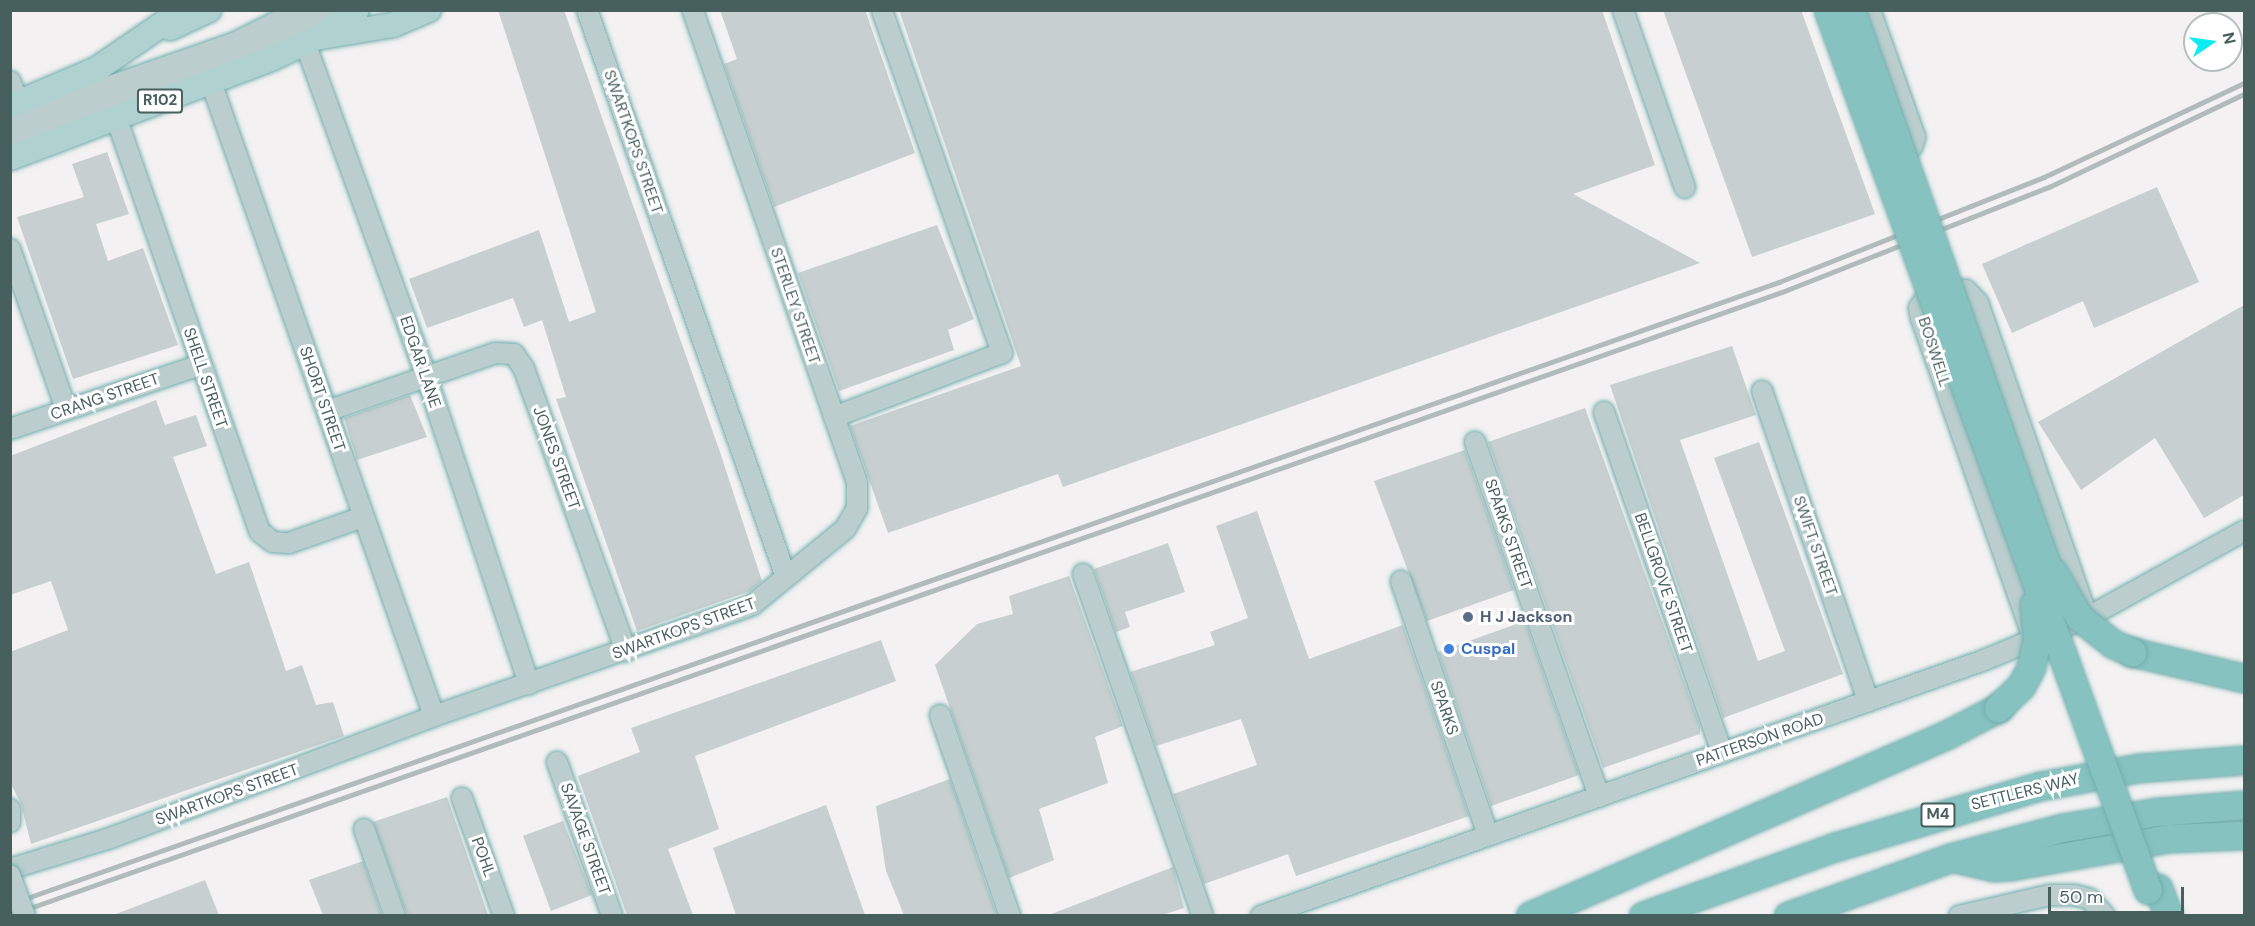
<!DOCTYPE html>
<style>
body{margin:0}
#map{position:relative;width:2255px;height:926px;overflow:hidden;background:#f3f1f2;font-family:"DM Sans",sans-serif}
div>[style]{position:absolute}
.building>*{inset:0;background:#c7cfd0}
.roads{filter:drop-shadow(0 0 2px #71aead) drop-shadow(0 0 2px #71aead)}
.minor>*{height:20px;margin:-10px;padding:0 10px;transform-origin:10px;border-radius:10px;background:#bbcecd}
.major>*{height:24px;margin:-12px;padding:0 12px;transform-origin:12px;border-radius:12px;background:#afd1cf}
.highway>*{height:27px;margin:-13.5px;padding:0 13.5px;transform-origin:13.5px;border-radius:13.5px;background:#86c2c0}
.rail>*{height:4.5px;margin:-2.25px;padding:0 2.25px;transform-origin:2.25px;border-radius:2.25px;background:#b2bbbb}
.bridges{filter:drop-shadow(0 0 2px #71aead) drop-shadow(0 0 2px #71aead)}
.minor-bridge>*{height:20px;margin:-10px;padding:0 10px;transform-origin:10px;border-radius:10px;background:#bbcecd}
.highway-bridge>*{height:27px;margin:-13.5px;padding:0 13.5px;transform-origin:13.5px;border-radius:13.5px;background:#86c2c0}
.dots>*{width:16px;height:16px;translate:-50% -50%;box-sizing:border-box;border:3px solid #fff;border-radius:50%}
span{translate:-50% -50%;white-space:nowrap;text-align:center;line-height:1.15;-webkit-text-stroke:6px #fff;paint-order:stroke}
.shield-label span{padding:2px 4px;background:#fff;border:2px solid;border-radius:4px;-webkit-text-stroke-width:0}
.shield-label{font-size:15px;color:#47605e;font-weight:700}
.street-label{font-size:16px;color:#47605e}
.service-label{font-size:16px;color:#4e5e75;font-weight:700}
.left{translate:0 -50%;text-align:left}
.shop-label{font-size:16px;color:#366cbe;font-weight:700}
.frame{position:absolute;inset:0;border:12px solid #47605e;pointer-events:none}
.north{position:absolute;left:2183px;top:12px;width:60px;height:60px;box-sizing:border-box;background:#fff;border:2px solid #b5bfbf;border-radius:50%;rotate:77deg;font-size:16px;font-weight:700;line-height:24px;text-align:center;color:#47605e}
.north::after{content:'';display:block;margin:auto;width:21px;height:27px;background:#0decf1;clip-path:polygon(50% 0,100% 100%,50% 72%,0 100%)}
.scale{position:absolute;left:2048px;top:887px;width:136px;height:27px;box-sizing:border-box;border:3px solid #47605e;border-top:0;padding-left:8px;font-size:18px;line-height:21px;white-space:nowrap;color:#47605e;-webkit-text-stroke:4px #fff;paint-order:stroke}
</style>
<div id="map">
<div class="building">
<i style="clip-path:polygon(498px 10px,564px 10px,720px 452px,762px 581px,750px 591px,637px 631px,556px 399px,566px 397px,542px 320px,524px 327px,513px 298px,427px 328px,409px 279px,539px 230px,569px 322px,596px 312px)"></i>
<i style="clip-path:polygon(720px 10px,865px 10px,915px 153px,774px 207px,724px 64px,737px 59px)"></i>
<i style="clip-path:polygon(899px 10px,1602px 10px,1655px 165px,1573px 194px,1700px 263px,1063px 487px,1058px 474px,888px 533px,850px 426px,1021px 366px)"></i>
<i style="clip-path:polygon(1663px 10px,1801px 10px,1875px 214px,1752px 257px)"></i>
<i style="clip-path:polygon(107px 152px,129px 214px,96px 224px,108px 261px,143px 248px,178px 345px,73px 379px,17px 217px,84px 197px,72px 164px)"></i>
<i style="clip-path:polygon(2157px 187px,2199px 282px,2094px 328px,2083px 301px,2012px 333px,1982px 264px)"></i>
<i style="clip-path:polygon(937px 225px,974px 319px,948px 330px,954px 350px,839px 391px,798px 273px)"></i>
<i style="clip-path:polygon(2244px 305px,2244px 495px,2204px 518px,2155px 438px,2081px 490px,2038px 422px)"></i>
<i style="clip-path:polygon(1732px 346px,1756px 415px,1680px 440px,1758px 661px,1785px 651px,1714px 458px,1759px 442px,1843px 674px,1723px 718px,1610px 385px)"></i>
<i style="clip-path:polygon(410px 395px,427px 437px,357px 460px,344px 418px)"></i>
<i style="clip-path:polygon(156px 400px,165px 425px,196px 415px,207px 446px,173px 457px,216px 574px,249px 562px,286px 671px,302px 665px,316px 705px,333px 702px,344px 736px,31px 844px,21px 804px,10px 782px,10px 652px,68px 630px,51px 581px,10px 595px,10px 456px)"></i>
<i style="clip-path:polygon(1585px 408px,1700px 726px,1700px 734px,1603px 768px,1488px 442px)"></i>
<i style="clip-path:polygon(1465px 450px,1514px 590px,1427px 621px,1374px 481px)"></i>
<i style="clip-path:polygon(1257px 511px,1309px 659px,1403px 625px,1469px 816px,1296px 876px,1288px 854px,1204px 884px,1173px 794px,1257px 765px,1241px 719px,1156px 746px,1130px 672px,1215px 645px,1210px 632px,1248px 618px,1216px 526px)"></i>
<i style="clip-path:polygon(1168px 543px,1185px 592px,1125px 612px,1130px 627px,1116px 632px,1094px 569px)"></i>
<i style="clip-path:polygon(1069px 576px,1123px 726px,1095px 737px,1108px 783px,1039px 809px,1054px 860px,1009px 878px,935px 665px,977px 624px,1013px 614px,1009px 596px)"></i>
<i style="clip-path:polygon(1525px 621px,1579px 775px,1491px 806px,1438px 652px)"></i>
<i style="clip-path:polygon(881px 640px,896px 681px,695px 756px,719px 829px,668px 849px,693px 915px,627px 915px,578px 776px,640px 752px,631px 728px)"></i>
<i style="clip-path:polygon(950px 779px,987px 887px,997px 915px,904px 915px,886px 871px,876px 806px)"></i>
<i style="clip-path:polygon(447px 797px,488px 915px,407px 915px,373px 822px)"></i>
<i style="clip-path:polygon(826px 805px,865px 915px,736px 915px,713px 848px)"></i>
<i style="clip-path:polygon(563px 821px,592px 895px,551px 911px,523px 836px)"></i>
<i style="clip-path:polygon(363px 861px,382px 915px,323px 915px,309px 880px)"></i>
<i style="clip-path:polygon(1173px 867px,1184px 908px,1162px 915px,1049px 915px)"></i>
<i style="clip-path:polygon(205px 880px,219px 915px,116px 915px,116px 914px)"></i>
</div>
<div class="roads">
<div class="minor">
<i style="left:587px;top:10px;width:598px;rotate:70.66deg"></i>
<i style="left:1623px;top:10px;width:188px;rotate:70.8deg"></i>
<i style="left:1870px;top:10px;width:135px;rotate:70.5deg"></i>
<i style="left:1915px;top:137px;width:10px;rotate:107deg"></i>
<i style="left:1912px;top:147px;width:23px;rotate:162deg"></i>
<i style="left:305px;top:43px;width:354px;rotate:70deg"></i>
<i style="left:426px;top:376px;width:325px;rotate:71.5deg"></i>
<i style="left:10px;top:81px;width:24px;rotate:68deg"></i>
<i style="left:211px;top:82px;width:672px;rotate:70.62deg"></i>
<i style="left:116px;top:117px;width:439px;rotate:70.9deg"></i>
<i style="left:260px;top:532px;width:16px;rotate:38deg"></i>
<i style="left:273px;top:542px;width:16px;rotate:4deg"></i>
<i style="left:289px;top:543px;width:78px;rotate:-19.4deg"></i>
<i style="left:10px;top:121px;width:237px;rotate:-19.2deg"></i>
<i style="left:234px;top:43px;width:74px;rotate:-26.6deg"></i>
<i style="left:10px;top:137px;width:247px;rotate:-19.6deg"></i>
<i style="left:243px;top:54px;width:66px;rotate:-24.2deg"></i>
<i style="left:303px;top:27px;width:33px;rotate:-31deg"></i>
<i style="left:10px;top:249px;width:170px;rotate:70.7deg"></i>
<i style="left:1762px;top:391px;width:328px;rotate:71.1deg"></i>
<i style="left:327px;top:411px;width:178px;rotate:-19deg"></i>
<i style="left:495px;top:353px;width:19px;rotate:3deg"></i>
<i style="left:514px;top:354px;width:18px;rotate:56deg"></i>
<i style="left:524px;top:369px;width:300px;rotate:70.1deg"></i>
<i style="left:1604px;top:412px;width:361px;rotate:70.9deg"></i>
<i style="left:834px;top:417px;width:180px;rotate:-20.9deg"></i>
<i style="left:1002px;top:353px;width:363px;rotate:-109.3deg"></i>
<i style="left:10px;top:429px;width:200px;rotate:-18.6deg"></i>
<i style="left:1475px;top:442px;width:376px;rotate:70.7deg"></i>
<i style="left:1083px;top:574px;width:362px;rotate:70.7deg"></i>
<i style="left:1401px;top:581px;width:268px;rotate:71.1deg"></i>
<i style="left:2030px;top:629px;width:330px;rotate:-109.3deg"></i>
<i style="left:1921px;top:318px;width:10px;rotate:-101deg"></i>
<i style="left:1919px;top:308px;width:9px;rotate:-54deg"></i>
<i style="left:1924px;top:301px;width:43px;rotate:-14.7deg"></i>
<i style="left:1966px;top:290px;width:18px;rotate:47deg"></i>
<i style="left:1978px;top:303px;width:320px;rotate:70.8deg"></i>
<i style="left:940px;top:715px;width:213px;rotate:70.8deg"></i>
<i style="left:557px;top:762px;width:164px;rotate:70.3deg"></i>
<i style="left:462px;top:798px;width:125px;rotate:70.4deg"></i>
<i style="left:10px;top:809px;width:13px;rotate:90deg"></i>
<i style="left:364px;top:829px;width:92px;rotate:70.4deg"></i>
<i style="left:10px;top:869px;width:105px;rotate:-17.2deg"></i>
<i style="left:110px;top:838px;width:346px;rotate:-20.6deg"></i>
<i style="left:434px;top:716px;width:337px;rotate:-19.2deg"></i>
<i style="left:752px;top:605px;width:120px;rotate:-39.3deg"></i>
<i style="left:845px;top:529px;width:24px;rotate:-60deg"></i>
<i style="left:857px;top:508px;width:26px;rotate:-90deg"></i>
<i style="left:857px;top:482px;width:500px;rotate:-109.2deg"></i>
<i style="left:1261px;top:916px;width:770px;rotate:-19.49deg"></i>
<i style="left:1987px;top:659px;width:109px;rotate:-22.6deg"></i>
<i style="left:2088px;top:617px;width:178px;rotate:-28.9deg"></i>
<i style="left:1959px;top:916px;width:93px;rotate:-13deg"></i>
<i style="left:2050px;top:895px;width:24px"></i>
<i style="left:2074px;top:895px;width:16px;rotate:14deg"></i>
<i style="left:2090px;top:899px;width:23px;rotate:49deg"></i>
</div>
<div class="major">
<i style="left:170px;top:28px;width:43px;rotate:-24.8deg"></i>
<i style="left:321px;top:37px;width:73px;rotate:-9.5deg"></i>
<i style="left:393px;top:25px;width:39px;rotate:-23deg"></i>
<i style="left:10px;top:106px;width:95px;rotate:-23deg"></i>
<i style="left:97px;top:69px;width:104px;rotate:-34.5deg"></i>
<i style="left:10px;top:158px;width:279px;rotate:-20.8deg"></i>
<i style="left:271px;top:59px;width:52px;rotate:-25.1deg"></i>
<i style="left:318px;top:37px;width:47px;rotate:-34.7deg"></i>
</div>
<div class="highway">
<i style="left:2132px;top:652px;width:115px;rotate:13.1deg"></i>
<i style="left:1955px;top:858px;width:39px;rotate:13deg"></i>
<i style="left:1993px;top:867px;width:18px;rotate:-3deg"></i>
<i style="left:2011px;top:866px;width:161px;rotate:-10deg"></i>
<i style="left:2170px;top:838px;width:74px;rotate:-2.3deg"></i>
<i style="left:2158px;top:888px;width:30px;rotate:69deg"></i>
<i style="left:1530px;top:916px;width:454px;rotate:-23.5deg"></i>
<i style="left:1946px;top:735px;width:59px;rotate:-27.4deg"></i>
<i style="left:1643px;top:916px;width:204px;rotate:-19.8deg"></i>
<i style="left:1835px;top:847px;width:214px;rotate:-16.6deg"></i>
<i style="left:2040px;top:786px;width:100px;rotate:-10.4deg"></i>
<i style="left:2138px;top:768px;width:106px;rotate:-4.3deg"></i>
<i style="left:1788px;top:916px;width:175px;rotate:-19.7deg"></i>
<i style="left:1953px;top:857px;width:113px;rotate:-14.9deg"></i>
<i style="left:2062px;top:828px;width:96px;rotate:-9.6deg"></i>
<i style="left:2157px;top:812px;width:87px;rotate:-4.6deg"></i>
</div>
</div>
<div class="rail">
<i style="left:10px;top:904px;width:1875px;rotate:-19.37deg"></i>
<i style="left:1779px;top:282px;width:285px;rotate:-21.6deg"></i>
<i style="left:2044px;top:177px;width:221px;rotate:-25.2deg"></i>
<i style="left:10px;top:915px;width:1878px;rotate:-19.37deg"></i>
<i style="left:1782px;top:292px;width:287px;rotate:-21.5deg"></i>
<i style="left:2049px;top:187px;width:216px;rotate:-25.5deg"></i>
</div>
<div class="bridges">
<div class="minor-bridge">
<i style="left:10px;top:875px;width:44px;rotate:69.9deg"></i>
</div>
<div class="highway-bridge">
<i style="left:1828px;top:10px;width:936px;rotate:70.02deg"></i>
<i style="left:1851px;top:10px;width:617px;rotate:70.6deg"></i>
<i style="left:2053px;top:572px;width:52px;rotate:60deg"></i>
<i style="left:2079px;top:617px;width:43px;rotate:38.5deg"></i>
<i style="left:2113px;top:644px;width:21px;rotate:23deg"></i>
<i style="left:1998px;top:708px;width:32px;rotate:-44deg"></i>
<i style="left:2021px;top:686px;width:21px;rotate:-62deg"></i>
<i style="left:2031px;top:667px;width:29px;rotate:-78deg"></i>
<i style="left:2037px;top:639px;width:35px;rotate:-95deg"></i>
</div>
</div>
<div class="dots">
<i style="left:1468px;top:617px;background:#5c6f8a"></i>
<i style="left:1449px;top:649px;background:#3f7fe0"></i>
</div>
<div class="shield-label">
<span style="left:160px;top:101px">R102</span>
<span style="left:1938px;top:815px">M4</span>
</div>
<div class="street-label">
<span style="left:633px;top:142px;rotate:71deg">SWARTKOPS STREET</span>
<span style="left:795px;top:306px;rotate:71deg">STERLEY STREET</span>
<span style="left:1934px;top:352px;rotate:72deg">BOSWELL</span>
<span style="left:420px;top:362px;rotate:71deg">EDGAR LANE</span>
<span style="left:205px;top:378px;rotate:71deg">SHELL STREET</span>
<span style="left:105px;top:397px;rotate:-19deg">CRANG STREET</span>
<span style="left:322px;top:399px;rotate:71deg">SHORT STREET</span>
<span style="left:556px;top:458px;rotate:70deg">JONES STREET</span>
<span style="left:1508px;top:534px;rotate:71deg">SPARKS STREET</span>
<span style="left:1815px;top:546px;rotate:71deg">SWIFT STREET</span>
<span style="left:1663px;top:583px;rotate:71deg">BELLGROVE STREET</span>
<span style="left:684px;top:629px;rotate:-20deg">SWARTKOPS STREET</span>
<span style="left:1444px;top:708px;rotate:71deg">SPARKS</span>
<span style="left:1760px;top:740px;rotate:-19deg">PATTERSON ROAD</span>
<span style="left:2025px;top:792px;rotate:-14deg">SETTLERS WAY</span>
<span style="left:227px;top:795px;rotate:-20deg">SWARTKOPS STREET</span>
<span style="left:585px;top:839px;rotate:70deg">SAVAGE STREET</span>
<span style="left:483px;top:857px;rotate:70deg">POHL</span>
</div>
<div class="service-label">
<span class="left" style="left:1480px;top:617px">H J Jackson</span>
</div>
<div class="shop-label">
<span class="left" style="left:1461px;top:649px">Cuspal</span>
</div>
<div class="frame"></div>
<div class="north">N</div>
<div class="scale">50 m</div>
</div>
